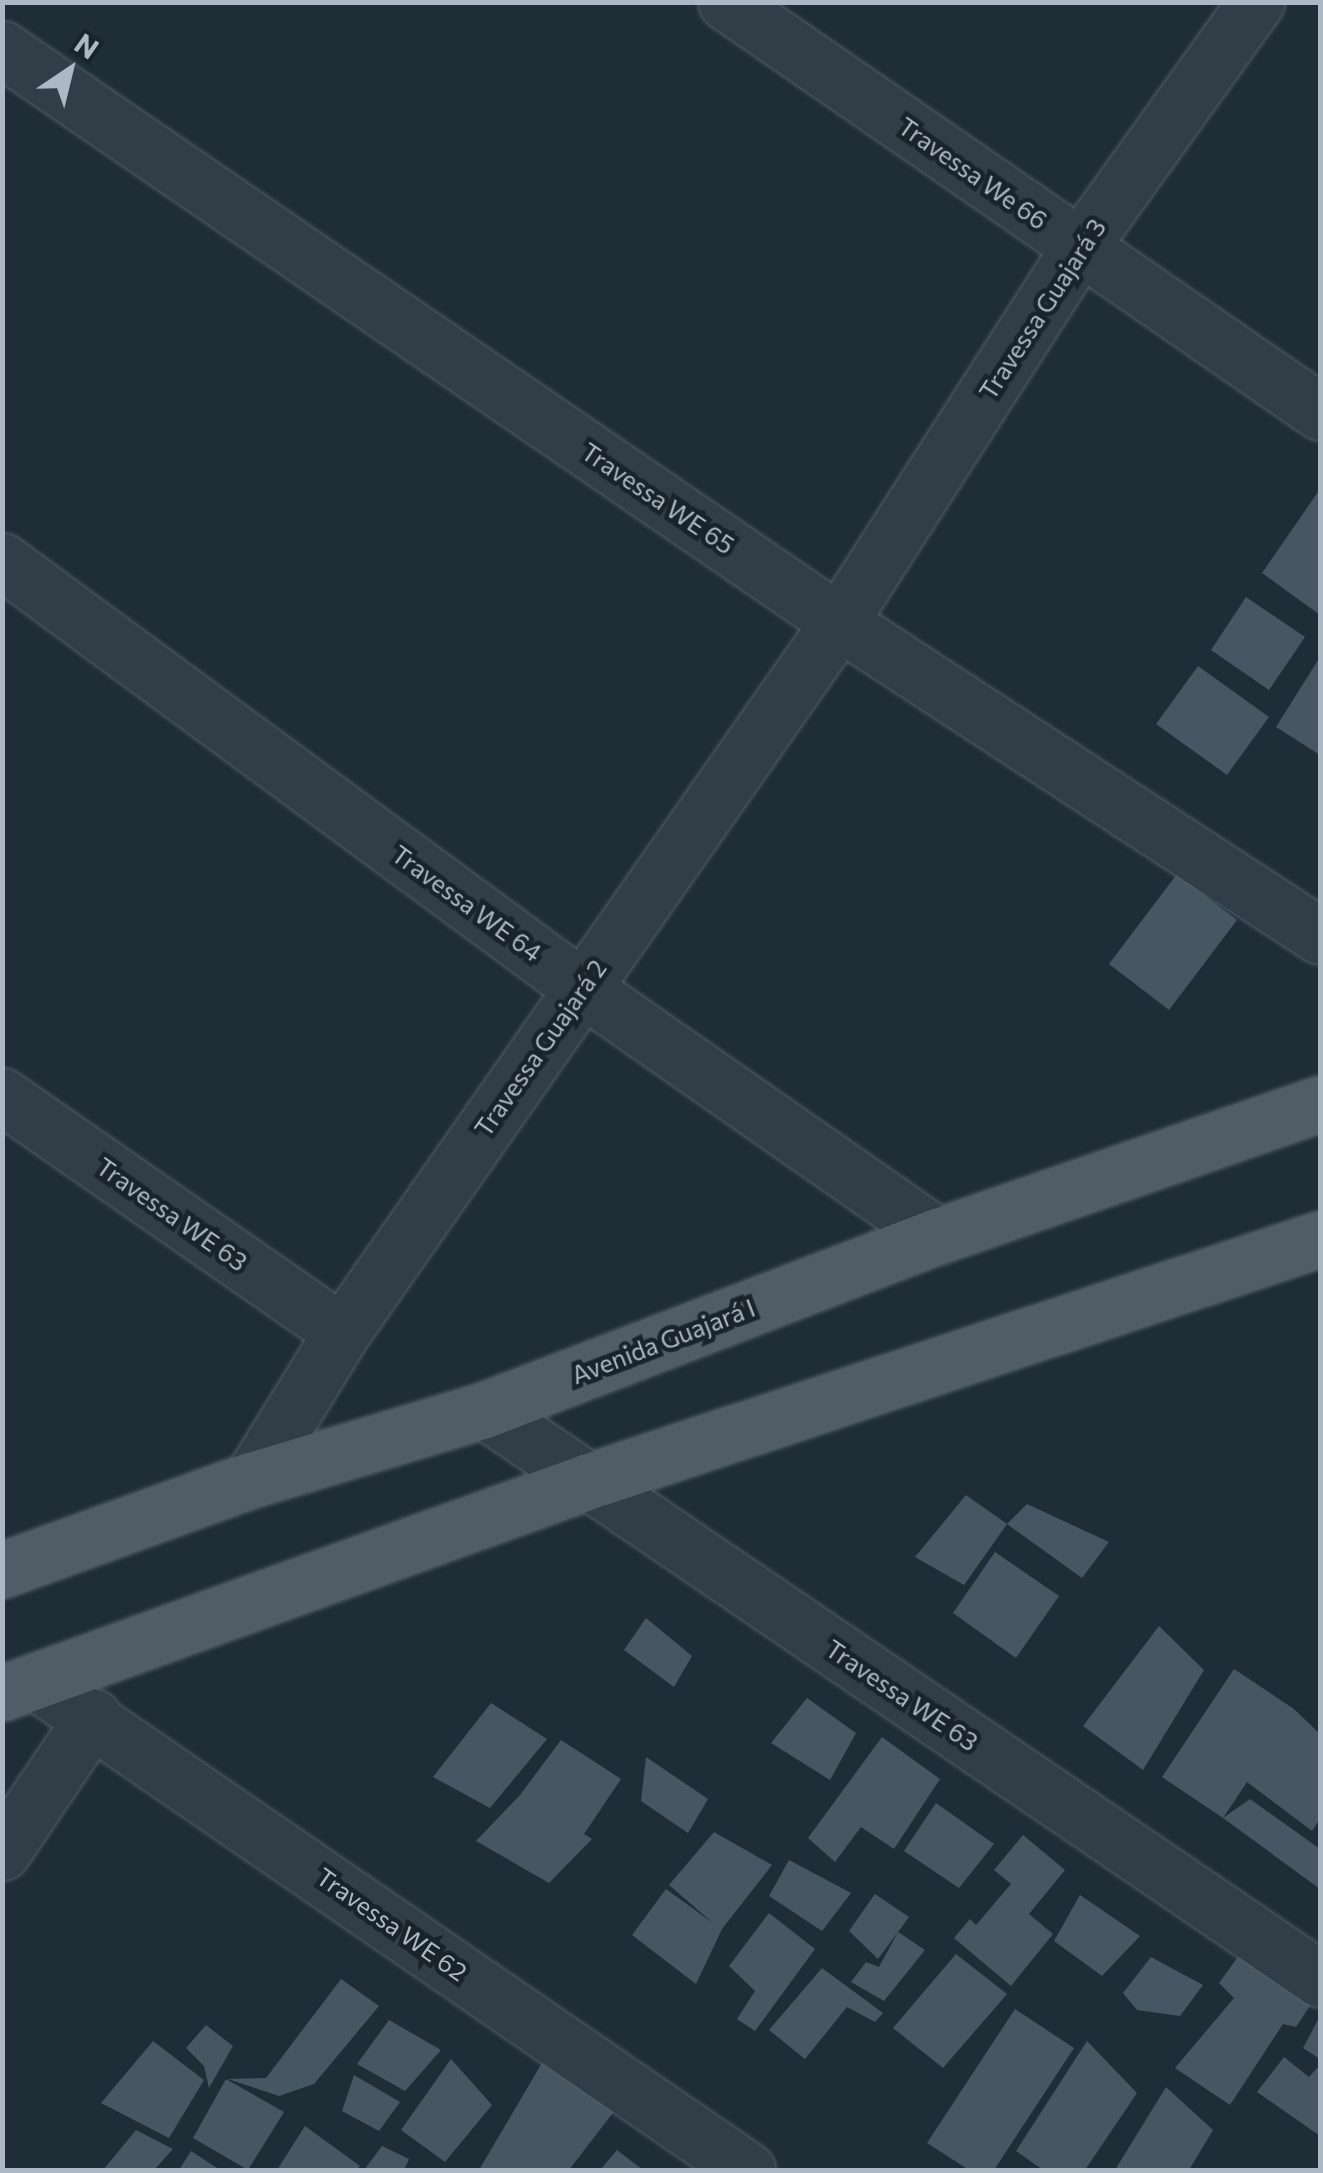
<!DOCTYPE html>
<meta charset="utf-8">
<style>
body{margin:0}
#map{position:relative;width:1323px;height:2173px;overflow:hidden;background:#1f2d36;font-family:Commissioner,sans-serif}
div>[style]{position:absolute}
.building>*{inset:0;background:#465763}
.roads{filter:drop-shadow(0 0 2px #505c65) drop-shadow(0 0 2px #505c65)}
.minor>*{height:55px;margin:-27.5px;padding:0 27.5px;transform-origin:27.5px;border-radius:27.5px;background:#323e47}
.major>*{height:55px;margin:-27.5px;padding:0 27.5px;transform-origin:27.5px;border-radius:27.5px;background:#505d67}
span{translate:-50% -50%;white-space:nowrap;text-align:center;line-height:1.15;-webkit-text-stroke:9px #18232b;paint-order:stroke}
.street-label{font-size:25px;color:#acb9c4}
.frame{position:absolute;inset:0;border:5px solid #acb9c4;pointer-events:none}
.north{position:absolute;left:20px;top:20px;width:100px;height:100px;-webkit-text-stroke:8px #18232b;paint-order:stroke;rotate:35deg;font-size:28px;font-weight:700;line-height:40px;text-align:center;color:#acb9c4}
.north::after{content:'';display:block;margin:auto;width:35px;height:45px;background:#acb9c4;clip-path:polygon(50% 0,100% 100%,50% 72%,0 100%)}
</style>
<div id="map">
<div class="building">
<i style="clip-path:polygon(1320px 489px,1320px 615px,1262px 573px)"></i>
<i style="clip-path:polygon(1246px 597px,1305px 637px,1269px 690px,1211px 650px)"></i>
<i style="clip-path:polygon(1320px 657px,1320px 755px,1276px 727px)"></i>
<i style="clip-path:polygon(1198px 666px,1269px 717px,1227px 775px,1156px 724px)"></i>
<i style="clip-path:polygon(1177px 874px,1237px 920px,1169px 1010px,1109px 964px)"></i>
<i style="clip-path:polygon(966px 1495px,1007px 1524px,964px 1585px,915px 1557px)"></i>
<i style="clip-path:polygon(1027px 1504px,1109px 1542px,1082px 1578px,1007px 1524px)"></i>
<i style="clip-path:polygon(995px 1552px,1059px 1596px,1016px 1658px,953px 1613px)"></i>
<i style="clip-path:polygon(646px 1618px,692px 1656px,674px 1687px,624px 1650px)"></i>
<i style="clip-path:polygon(1159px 1626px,1204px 1670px,1143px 1770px,1083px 1726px)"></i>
<i style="clip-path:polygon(1234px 1669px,1294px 1709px,1320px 1734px,1320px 1819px,1312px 1831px,1247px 1782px,1223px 1818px,1162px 1777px)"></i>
<i style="clip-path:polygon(807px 1698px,856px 1733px,830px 1780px,771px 1743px)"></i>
<i style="clip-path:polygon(491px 1703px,547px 1739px,490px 1808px,433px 1777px)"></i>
<i style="clip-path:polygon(882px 1737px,940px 1779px,894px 1849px,861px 1827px,835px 1862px,808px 1838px)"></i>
<i style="clip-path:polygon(561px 1740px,621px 1779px,584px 1834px,592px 1839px,549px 1883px,476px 1841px,520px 1795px)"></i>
<i style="clip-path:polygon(646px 1757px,708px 1799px,688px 1833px,641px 1801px)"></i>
<i style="clip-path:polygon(1250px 1799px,1320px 1849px,1320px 1889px,1223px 1818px)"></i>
<i style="clip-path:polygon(936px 1803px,994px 1844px,959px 1888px,904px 1851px)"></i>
<i style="clip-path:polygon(714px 1832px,772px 1865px,722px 1929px,696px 1984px,632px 1935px,666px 1889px,713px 1923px,669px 1885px)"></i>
<i style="clip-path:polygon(1023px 1835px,1065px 1870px,1029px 1914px,1053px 1934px,1011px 1986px,954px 1938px,970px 1919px,976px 1925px,1011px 1884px,994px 1870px)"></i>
<i style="clip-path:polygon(789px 1860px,851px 1893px,822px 1931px,769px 1896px)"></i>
<i style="clip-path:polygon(875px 1894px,909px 1917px,898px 1932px,925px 1950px,884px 2001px,851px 1982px,866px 1962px,879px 1967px,898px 1932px,878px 1959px,849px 1931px)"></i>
<i style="clip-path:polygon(1080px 1895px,1140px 1936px,1102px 1976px,1054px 1941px)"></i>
<i style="clip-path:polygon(769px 1913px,815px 1949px,755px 2031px,737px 2019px,755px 1991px,729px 1966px)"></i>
<i style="clip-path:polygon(1248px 1943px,1317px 1995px,1296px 2027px,1283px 2024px,1230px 2105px,1175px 2068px,1234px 1998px,1219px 1983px)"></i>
<i style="clip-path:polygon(956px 1954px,1007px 1994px,943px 2068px,893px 2028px)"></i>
<i style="clip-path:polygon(1151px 1957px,1203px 1985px,1180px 2016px,1137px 2010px,1123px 1993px)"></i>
<i style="clip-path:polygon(822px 1968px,883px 2013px,875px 2022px,847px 2007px,805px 2059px,769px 2030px)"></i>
<i style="clip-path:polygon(341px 1979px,379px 2006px,314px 2084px,279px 2096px,228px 2079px,266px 2078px)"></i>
<i style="clip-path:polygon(1015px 2009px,1074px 2048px,994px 2170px,969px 2170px,927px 2143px)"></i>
<i style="clip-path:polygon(1320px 2016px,1320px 2059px,1303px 2048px)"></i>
<i style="clip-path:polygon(389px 2020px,441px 2050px,405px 2091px,357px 2064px)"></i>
<i style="clip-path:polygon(206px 2025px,233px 2046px,209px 2088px,204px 2066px,186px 2048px)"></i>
<i style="clip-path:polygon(556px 2039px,629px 2092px,569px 2170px,479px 2170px)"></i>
<i style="clip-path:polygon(153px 2041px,204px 2080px,169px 2138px,101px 2103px)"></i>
<i style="clip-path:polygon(1087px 2041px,1137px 2093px,1085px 2170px,1043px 2170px,1016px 2151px)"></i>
<i style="clip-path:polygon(1284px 2057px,1309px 2077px,1320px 2065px,1320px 2136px,1257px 2092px)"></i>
<i style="clip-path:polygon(451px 2059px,492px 2105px,445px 2162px,401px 2130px)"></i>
<i style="clip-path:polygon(354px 2075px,400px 2102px,379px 2131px,342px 2111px)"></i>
<i style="clip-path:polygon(226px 2079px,284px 2112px,248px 2170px,193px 2138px)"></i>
<i style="clip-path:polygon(1166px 2087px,1213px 2130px,1189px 2170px,1115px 2170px)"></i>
<i style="clip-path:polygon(305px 2126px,360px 2166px,356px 2170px,277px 2170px)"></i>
<i style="clip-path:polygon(136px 2130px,173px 2149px,154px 2170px,103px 2170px)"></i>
<i style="clip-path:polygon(382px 2146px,409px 2159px,404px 2170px,364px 2170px)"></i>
<i style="clip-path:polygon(617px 2150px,643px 2170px,600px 2170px)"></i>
<i style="clip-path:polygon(191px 2151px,220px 2170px,179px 2170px)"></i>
</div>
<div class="roads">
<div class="minor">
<i style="left:726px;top:2px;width:722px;rotate:34.61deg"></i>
<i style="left:2px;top:49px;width:1014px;rotate:34.4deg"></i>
<i style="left:839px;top:622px;width:574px;rotate:33.14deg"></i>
<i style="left:2px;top:561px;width:720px;rotate:36.36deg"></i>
<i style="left:582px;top:988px;width:434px;rotate:34.9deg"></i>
<i style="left:2px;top:1096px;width:414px;rotate:34.8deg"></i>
<i style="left:484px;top:1410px;width:1011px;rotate:34.24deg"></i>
<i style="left:251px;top:1480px;width:174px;rotate:-58.4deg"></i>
<i style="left:342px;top:1332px;width:867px;rotate:-55.01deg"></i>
<i style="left:839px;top:622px;width:446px;rotate:-57.3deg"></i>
<i style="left:1080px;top:247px;width:302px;rotate:-54.3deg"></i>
<i style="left:35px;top:1681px;width:864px;rotate:34.48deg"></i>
<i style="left:2px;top:1852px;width:163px;rotate:-56deg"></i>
</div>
<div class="major">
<i style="left:2px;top:1570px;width:265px;rotate:-19.9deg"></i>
<i style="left:251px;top:1480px;width:243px;rotate:-16.7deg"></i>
<i style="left:484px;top:1410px;width:486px;rotate:-21deg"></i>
<i style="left:938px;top:1236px;width:404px;rotate:-19.1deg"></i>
<i style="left:2px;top:1693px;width:624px;rotate:-19.86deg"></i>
<i style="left:589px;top:1481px;width:770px;rotate:-18.32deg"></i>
</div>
</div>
<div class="street-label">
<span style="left:973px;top:173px;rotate:35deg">Travessa We 66</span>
<span style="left:1042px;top:309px;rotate:-57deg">Travessa Guajará 3</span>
<span style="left:658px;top:498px;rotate:34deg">Travessa WE 65</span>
<span style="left:467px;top:903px;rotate:36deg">Travessa WE 64</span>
<span style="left:540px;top:1048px;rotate:-55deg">Travessa Guajará 2</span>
<span style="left:172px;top:1214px;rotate:35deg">Travessa WE 63</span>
<span style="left:663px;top:1341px;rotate:-21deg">Avenida Guajará I</span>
<span style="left:902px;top:1695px;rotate:34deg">Travessa WE 63</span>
<span style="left:392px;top:1924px;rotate:35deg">Travessa WE 62</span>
</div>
<div class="frame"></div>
<div class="north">N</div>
</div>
